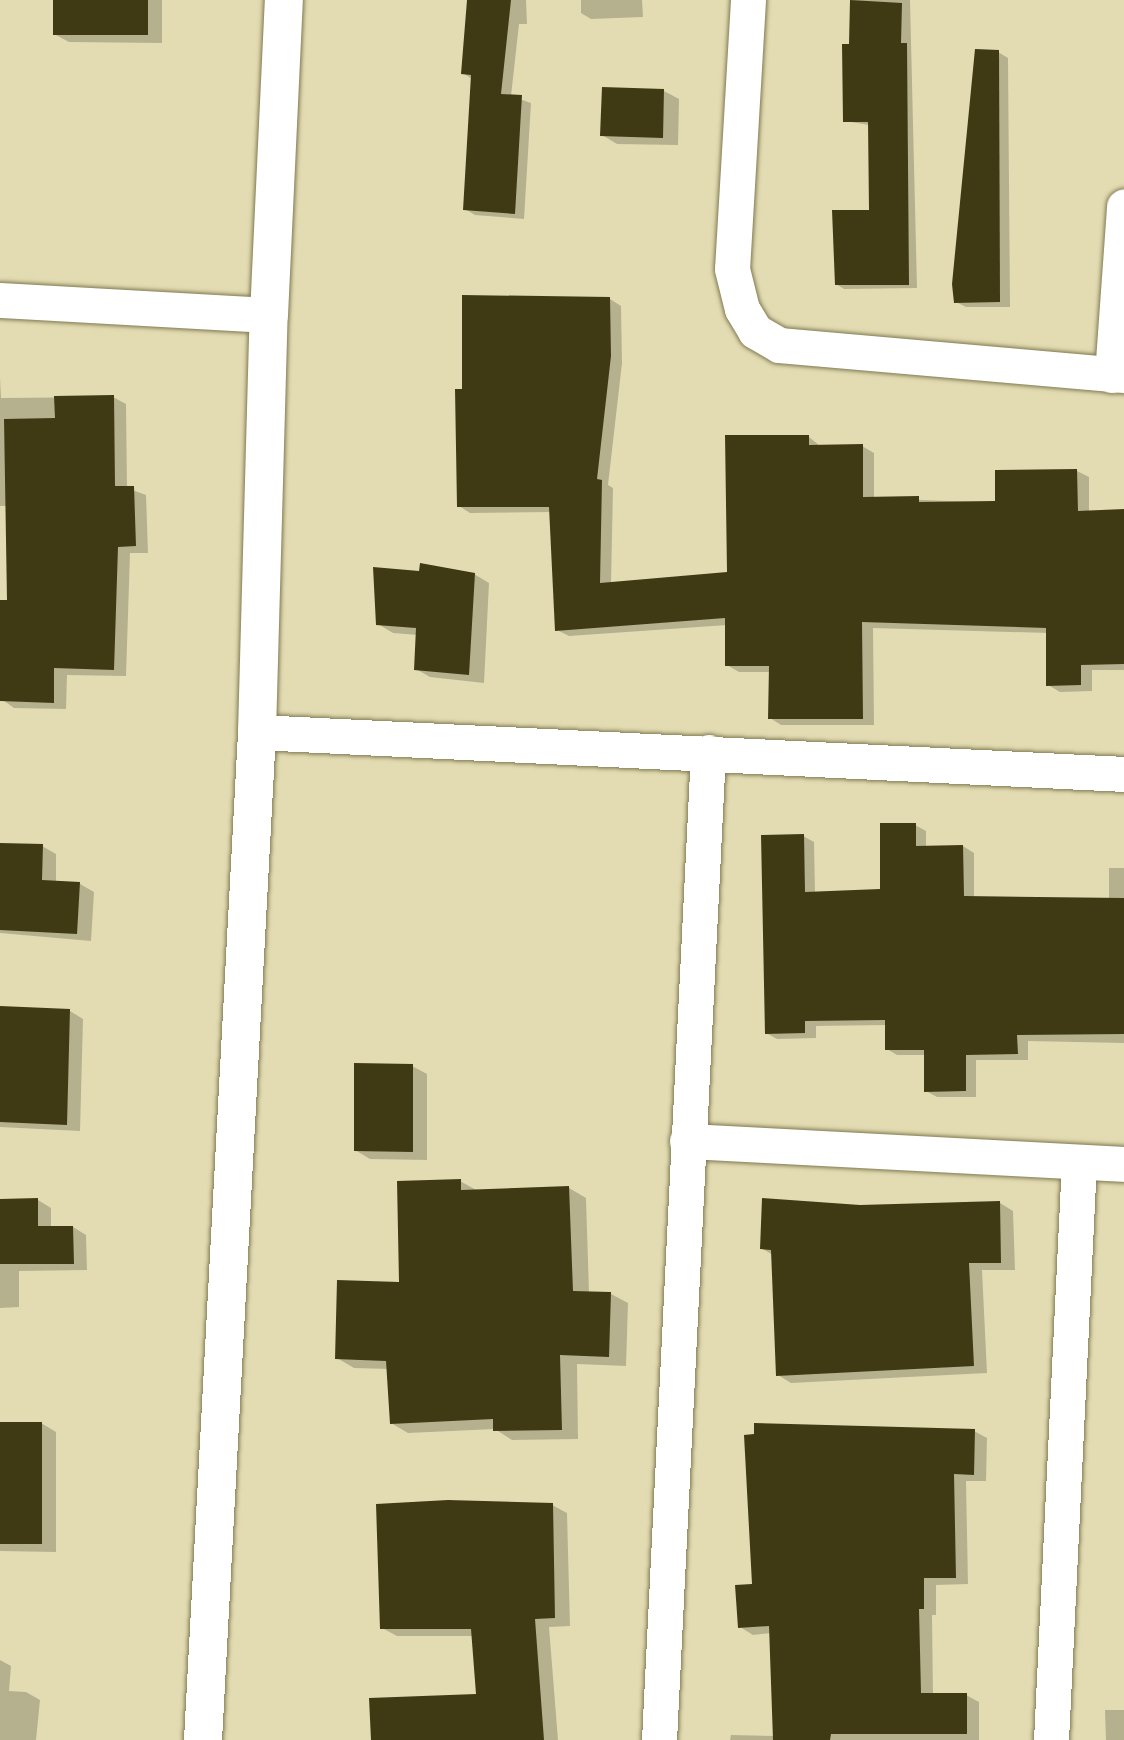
<!DOCTYPE html>
<style>
body{margin:0}
#map{position:relative;width:1124px;height:1740px;overflow:hidden;background:#e3dcb2;font-family:Raleway,sans-serif}
div>[style]{position:absolute}
.shadow>*{inset:0;background:#0003}
.building>*{inset:0;background:#403a14}
.roads{filter:drop-shadow(0 0 2px #807a53) drop-shadow(0 0 2px #807a53)}
.street>*{height:35px;margin:-17.5px;padding:0 17.5px;transform-origin:17.5px;border-radius:17.5px;background:#fff}
.secondary>*{height:38px;margin:-19px;padding:0 19px;transform-origin:19px;border-radius:19px;background:#fff}
span{translate:-50% -50%;white-space:nowrap;text-align:center;line-height:1.15;-webkit-text-stroke:7px #e3dcb2;paint-order:stroke}
</style>
<div id="map">
<div class="shadow">
<i style="clip-path:polygon(54px 0,162px 0,162px 43px,69px 42px,54px 34px)"></i>
<i style="clip-path:polygon(469px 0,526px 0,527px 24px,519px 24px,511px 96px,531px 103px,524px 219px,475px 215px,465px 209px,472px 79px,463px 73px)"></i>
<i style="clip-path:polygon(581px 0,642px 0,643px 17px,591px 19px,581px 13px)"></i>
<i style="clip-path:polygon(852px 0,910px 0,917px 288px,844px 289px,836px 284px,870px 212px,869px 125px,845px 121px)"></i>
<i style="clip-path:polygon(998px 52px,1008px 58px,1010px 307px,966px 307px,956px 302px)"></i>
<i style="clip-path:polygon(603px 89px,664px 91px,679px 99px,678px 145px,617px 144px,602px 135px)"></i>
<i style="clip-path:polygon(610px 299px,621px 306px,622px 363px,608px 485px,613px 488px,611px 584px,728px 573px,809px 437px,820px 446px,862px 446px,874px 453px,874px 498px,997px 503px,1077px 471px,1089px 477px,1089px 512px,1124px 511px,1124px 670px,1092px 670px,1092px 691px,1060px 692px,1048px 685px,1048px 633px,873px 628px,874px 725px,781px 725px,770px 718px,770px 672px,739px 672px,727px 665px,727px 625px,569px 636px,557px 630px,551px 512px,470px 513px,459px 506px,463px 391px)"></i>
<i style="clip-path:polygon(0 377px,1px 398px,113px 397px,126px 404px,127px 488px,146px 495px,148px 553px,130px 553px,126px 676px,67px 675px,66px 709px,14px 708px,0 698px,0 602px,9px 602px,6px 506px,0 506px)"></i>
<i style="clip-path:polygon(474px 574px,489px 583px,484px 683px,430px 677px,416px 669px,418px 635px,393px 633px,378px 624px)"></i>
<i style="clip-path:polygon(915px 825px,926px 831px,926px 848px,963px 846px,974px 853px,974px 898px,1109px 900px,1109px 868px,1124px 868px,1124px 1043px,1028px 1041px,1028px 1060px,976px 1060px,976px 1097px,937px 1097px,926px 1091px,926px 1055px,897px 1055px,887px 1049px,886px 1025px,816px 1026px,816px 1038px,777px 1039px,766px 1033px,803px 836px,814px 842px,815px 893px,882px 891px)"></i>
<i style="clip-path:polygon(0 844px,42px 846px,56px 854px,56px 883px,80px 884px,94px 892px,91px 941px,0 933px)"></i>
<i style="clip-path:polygon(0 1008px,70px 1011px,83px 1019px,80px 1131px,0 1127px)"></i>
<i style="clip-path:polygon(412px 1066px,427px 1074px,427px 1160px,370px 1159px,355px 1150px)"></i>
<i style="clip-path:polygon(460px 1181px,478px 1191px,569px 1188px,586px 1198px,589px 1293px,611px 1294px,628px 1303px,626px 1366px,577px 1364px,578px 1439px,512px 1440px,495px 1429px,408px 1433px,391px 1423px,389px 1369px,354px 1368px,337px 1358px,401px 1284px)"></i>
<i style="clip-path:polygon(38px 1200px,51px 1208px,51px 1228px,73px 1227px,86px 1235px,87px 1270px,19px 1271px,19px 1307px,0 1308px,0 1201px)"></i>
<i style="clip-path:polygon(1000px 1203px,1013px 1211px,1015px 1270px,982px 1270px,987px 1373px,791px 1383px,778px 1375px,773px 1255px,761px 1248px,860px 1207px)"></i>
<i style="clip-path:polygon(41px 1423px,56px 1432px,56px 1552px,0 1551px,0 1424px)"></i>
<i style="clip-path:polygon(974px 1431px,987px 1438px,986px 1481px,966px 1481px,968px 1584px,936px 1585px,936px 1615px,932px 1615px,933px 1695px,966px 1695px,979px 1702px,979px 1740px,730px 1740px,731px 1735px,775px 1736px,771px 1633px,753px 1635px,740px 1627px,753px 1586px)"></i>
<i style="clip-path:polygon(552px 1505px,567px 1513px,570px 1626px,549px 1627px,558px 1740px,373px 1740px,478px 1696px,473px 1636px,397px 1636px,382px 1628px)"></i>
<i style="clip-path:polygon(0 1660px,11px 1666px,9px 1691px,26px 1692px,40px 1700px,36px 1740px,0 1740px)"></i>
<i style="clip-path:polygon(1105px 1710px,1124px 1710px,1124px 1740px,1106px 1740px)"></i>
</div>
<div class="building">
<i style="clip-path:polygon(53px 0,148px 0,148px 35px,53px 35px)"></i>
<i style="clip-path:polygon(467px 0,511px 0,501px 94px,522px 95px,515px 214px,463px 210px,471px 75px,461px 74px)"></i>
<i style="clip-path:polygon(850px 0,902px 3px,901px 43px,907px 43px,909px 285px,835px 285px,832px 210px,869px 210px,868px 122px,843px 122px,842px 44px,849px 44px)"></i>
<i style="clip-path:polygon(975px 49px,999px 50px,1000px 302px,954px 303px,952px 284px)"></i>
<i style="clip-path:polygon(602px 87px,664px 89px,663px 138px,600px 136px)"></i>
<i style="clip-path:polygon(462px 295px,610px 297px,611px 356px,597px 479px,602px 480px,600px 583px,727px 572px,725px 435px,809px 435px,809px 445px,863px 444px,863px 497px,919px 496px,919px 502px,995px 501px,995px 470px,1077px 469px,1078px 511px,1124px 509px,1124px 664px,1081px 665px,1081px 685px,1046px 686px,1046px 628px,862px 622px,863px 719px,768px 719px,769px 666px,725px 666px,725px 618px,555px 631px,549px 507px,457px 507px,455px 389px,462px 389px)"></i>
<i style="clip-path:polygon(114px 395px,115px 486px,134px 486px,136px 546px,118px 547px,114px 670px,54px 668px,54px 703px,0 701px,0 600px,7px 600px,4px 419px,55px 418px,54px 396px)"></i>
<i style="clip-path:polygon(420px 563px,475px 573px,469px 675px,414px 670px,416px 628px,376px 625px,373px 567px,419px 571px)"></i>
<i style="clip-path:polygon(880px 823px,916px 823px,916px 846px,963px 845px,964px 896px,1124px 898px,1124px 1034px,1017px 1035px,1018px 1054px,966px 1055px,966px 1091px,924px 1092px,924px 1050px,885px 1050px,885px 1020px,805px 1021px,805px 1033px,765px 1034px,761px 835px,804px 834px,805px 892px,880px 889px)"></i>
<i style="clip-path:polygon(0 843px,43px 844px,42px 880px,80px 882px,77px 934px,0 930px)"></i>
<i style="clip-path:polygon(0 1006px,70px 1009px,67px 1125px,0 1122px)"></i>
<i style="clip-path:polygon(354px 1063px,413px 1064px,413px 1152px,354px 1151px)"></i>
<i style="clip-path:polygon(461px 1179px,461px 1190px,569px 1186px,573px 1291px,611px 1292px,609px 1357px,560px 1355px,562px 1430px,493px 1431px,493px 1419px,390px 1424px,386px 1361px,335px 1359px,337px 1280px,399px 1282px,397px 1181px)"></i>
<i style="clip-path:polygon(38px 1198px,38px 1226px,73px 1226px,74px 1264px,0 1264px,0 1199px)"></i>
<i style="clip-path:polygon(762px 1198px,860px 1205px,1000px 1201px,1001px 1263px,969px 1263px,974px 1366px,776px 1376px,771px 1250px,760px 1249px)"></i>
<i style="clip-path:polygon(0 1422px,42px 1422px,42px 1544px,0 1544px)"></i>
<i style="clip-path:polygon(754px 1423px,975px 1429px,974px 1475px,954px 1474px,956px 1578px,924px 1578px,924px 1609px,919px 1609px,921px 1693px,967px 1693px,967px 1734px,831px 1734px,830px 1740px,773px 1740px,769px 1626px,738px 1628px,735px 1585px,752px 1584px,744px 1435px,754px 1434px)"></i>
<i style="clip-path:polygon(448px 1500px,553px 1503px,555px 1618px,535px 1619px,544px 1740px,371px 1740px,369px 1698px,476px 1694px,471px 1629px,380px 1629px,376px 1504px)"></i>
</div>
<div class="roads">
<div class="street">
<i style="left:748px;top:0;width:269px;rotate:93.4deg"></i>
<i style="left:732px;top:269px;width:41px;rotate:76deg"></i>
<i style="left:742px;top:309px;width:26px;rotate:59deg"></i>
<i style="left:755px;top:331px;width:28px;rotate:30deg"></i>
<i style="left:779px;top:345px;width:346px;rotate:5deg"></i>
<i style="left:0;top:300px;width:269px;rotate:3.2deg"></i>
<i style="left:1112px;top:375px;width:169px;rotate:-85.9deg"></i>
<i style="left:257px;top:732px;width:868px;rotate:2.77deg"></i>
<i style="left:687px;top:1141px;width:438px;rotate:3deg"></i>
<i style="left:659px;top:1740px;width:989px;rotate:-87.16deg"></i>
<i style="left:1051px;top:1740px;width:579px;rotate:-87.23deg"></i>
</div>
<div class="secondary">
<i style="left:203px;top:1740px;width:1009px;rotate:-86.93deg"></i>
<i style="left:257px;top:732px;width:417px;rotate:-88.4deg"></i>
<i style="left:269px;top:315px;width:315px;rotate:-87.3deg"></i>
</div>
</div>
</div>
